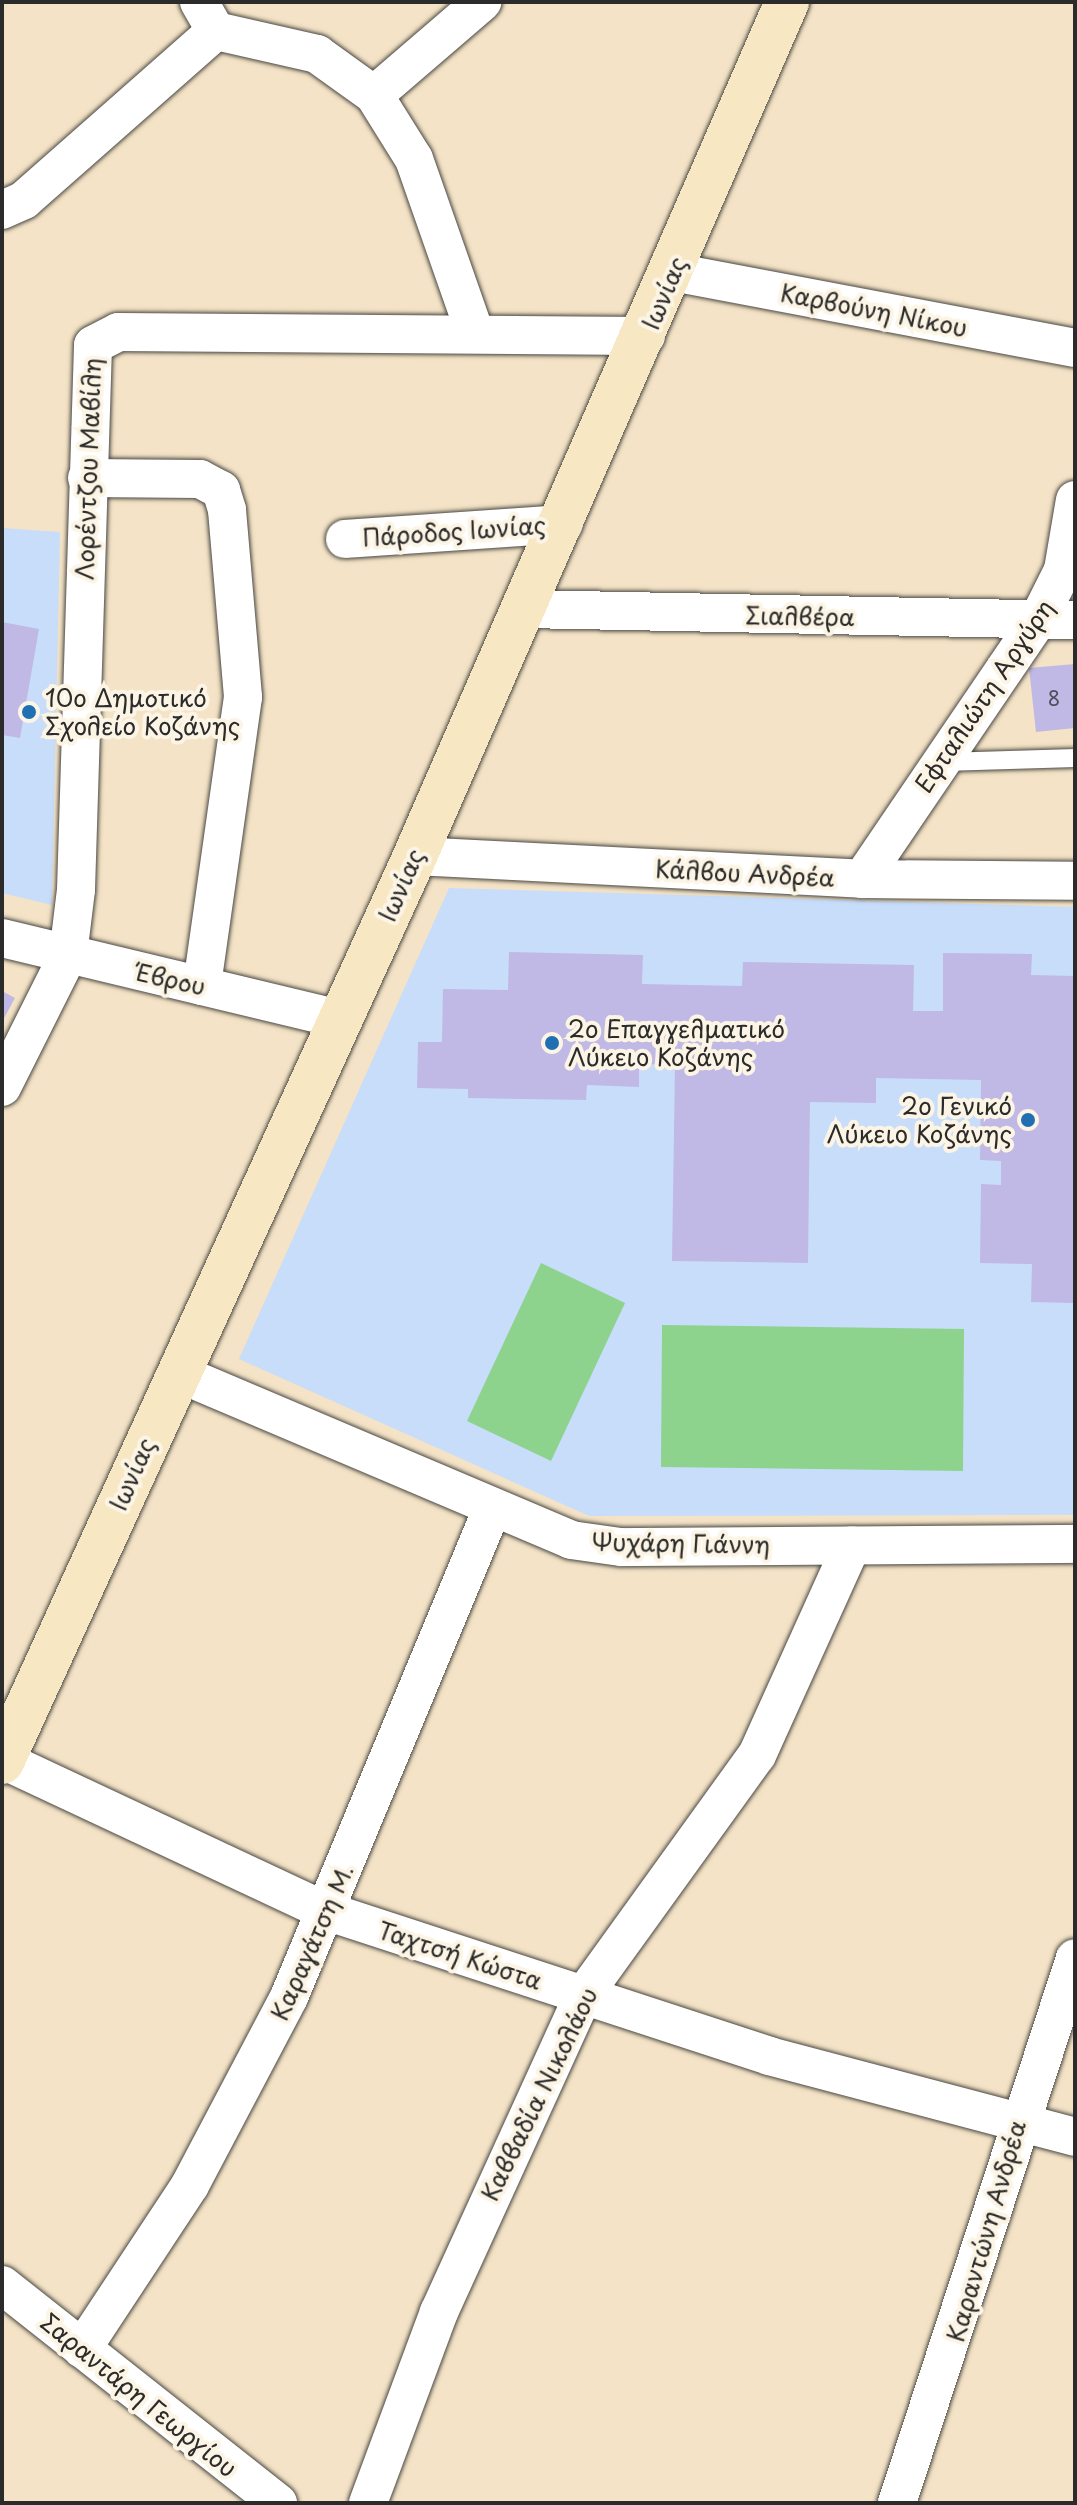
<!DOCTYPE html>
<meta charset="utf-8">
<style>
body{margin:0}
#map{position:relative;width:1077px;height:2505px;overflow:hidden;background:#f4e3c6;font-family:"Playpen Sans",sans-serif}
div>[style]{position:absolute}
.built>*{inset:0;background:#c8ddf9}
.green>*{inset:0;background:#8dd38d}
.building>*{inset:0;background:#c0b9e5}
.roads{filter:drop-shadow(0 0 2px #494742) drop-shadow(0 0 2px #494742)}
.lane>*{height:18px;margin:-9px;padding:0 9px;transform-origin:9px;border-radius:9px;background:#fff}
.street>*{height:38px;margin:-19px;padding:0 19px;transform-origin:19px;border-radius:19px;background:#fff}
.secondary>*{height:44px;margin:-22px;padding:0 22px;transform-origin:22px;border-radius:22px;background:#f7e8c3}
.dots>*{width:22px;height:22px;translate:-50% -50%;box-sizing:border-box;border:4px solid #fcf5e5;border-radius:50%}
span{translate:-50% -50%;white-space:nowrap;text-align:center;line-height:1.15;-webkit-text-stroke:8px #fcf5e5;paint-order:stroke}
.number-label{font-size:20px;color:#504e5a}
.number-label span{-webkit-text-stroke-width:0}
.street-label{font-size:24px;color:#2b2b2b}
.poi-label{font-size:24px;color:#2b2b2b}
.left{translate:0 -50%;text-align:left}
.right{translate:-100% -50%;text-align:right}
.frame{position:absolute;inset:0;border:4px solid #2b2b2b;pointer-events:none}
</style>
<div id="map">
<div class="built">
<i style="clip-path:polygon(2px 528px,60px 532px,52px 905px,2px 893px)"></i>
<i style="clip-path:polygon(449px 888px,1075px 907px,1075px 1515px,589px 1516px,239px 1359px)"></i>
</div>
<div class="green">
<i style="clip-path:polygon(541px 1263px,625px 1303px,551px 1461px,467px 1421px)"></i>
<i style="clip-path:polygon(662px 1325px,964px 1329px,963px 1471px,661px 1467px)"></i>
</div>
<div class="building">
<i style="clip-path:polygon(2px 622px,39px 629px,20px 738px,2px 735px)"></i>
<i style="clip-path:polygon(1075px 664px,1075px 728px,1036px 732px,1029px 668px)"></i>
<i style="clip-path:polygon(509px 952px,643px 955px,642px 984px,742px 986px,743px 962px,914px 965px,913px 1011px,943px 1011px,943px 953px,1032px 954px,1031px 975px,1075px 976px,1075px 1303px,1031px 1302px,1032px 1264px,980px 1263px,981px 1184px,1001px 1185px,1001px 1161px,980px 1160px,981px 1080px,876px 1078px,876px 1103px,810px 1102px,808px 1263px,672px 1261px,675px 1065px,639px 1064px,639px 1087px,587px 1085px,586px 1100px,468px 1098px,468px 1089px,417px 1088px,418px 1042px,442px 1042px,443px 989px,508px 990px)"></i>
<i style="clip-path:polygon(2px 991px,15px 998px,2px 1022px)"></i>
</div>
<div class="roads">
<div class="lane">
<i style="left:944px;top:762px;width:131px;rotate:-1.7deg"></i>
</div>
<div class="street">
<i style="left:199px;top:2px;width:34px;rotate:60deg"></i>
<i style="left:216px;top:31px;width:104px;rotate:12.8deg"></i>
<i style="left:317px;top:54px;width:70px;rotate:35.7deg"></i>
<i style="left:374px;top:95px;width:75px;rotate:58deg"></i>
<i style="left:414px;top:159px;width:184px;rotate:70.7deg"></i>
<i style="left:374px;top:95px;width:143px;rotate:-40.7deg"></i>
<i style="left:2px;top:210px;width:24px;rotate:-24deg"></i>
<i style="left:24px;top:200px;width:256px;rotate:-41.4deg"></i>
<i style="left:673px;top:272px;width:409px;rotate:10.7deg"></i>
<i style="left:87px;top:478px;width:113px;rotate:0.5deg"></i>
<i style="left:200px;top:479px;width:24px;rotate:28deg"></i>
<i style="left:221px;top:490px;width:21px;rotate:73deg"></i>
<i style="left:227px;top:510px;width:188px;rotate:85.1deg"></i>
<i style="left:243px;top:697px;width:292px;rotate:98.1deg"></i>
<i style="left:345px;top:539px;width:219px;rotate:-3.9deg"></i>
<i style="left:525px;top:609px;width:550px;rotate:1.15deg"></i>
<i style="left:415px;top:856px;width:448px;rotate:2.9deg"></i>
<i style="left:862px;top:879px;width:213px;rotate:0.5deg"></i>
<i style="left:862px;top:879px;width:313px;rotate:-55.8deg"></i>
<i style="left:1038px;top:620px;width:56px;rotate:-63.4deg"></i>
<i style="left:1063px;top:570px;width:71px;rotate:-80.3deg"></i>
<i style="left:2px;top:938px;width:348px;rotate:13.5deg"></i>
<i style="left:2px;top:1087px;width:148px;rotate:-63.4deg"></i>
<i style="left:68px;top:955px;width:65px;rotate:-83deg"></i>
<i style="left:76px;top:890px;width:545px;rotate:-88.21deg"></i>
<i style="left:93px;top:345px;width:28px;rotate:-27deg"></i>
<i style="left:118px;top:332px;width:528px;rotate:0.43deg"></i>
<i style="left:178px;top:1373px;width:427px;rotate:23deg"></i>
<i style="left:571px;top:1540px;width:50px;rotate:8deg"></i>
<i style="left:621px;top:1547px;width:454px;rotate:-0.4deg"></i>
<i style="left:3px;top:1760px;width:357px;rotate:25.1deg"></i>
<i style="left:326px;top:1911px;width:466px;rotate:18.1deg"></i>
<i style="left:769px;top:2056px;width:317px;rotate:14.8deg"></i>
<i style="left:2px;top:2285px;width:352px;rotate:38.3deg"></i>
<i style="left:82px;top:2349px;width:196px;rotate:-56.6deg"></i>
<i style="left:190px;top:2185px;width:212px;rotate:-62.2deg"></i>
<i style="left:289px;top:1997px;width:529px;rotate:-67.41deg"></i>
<i style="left:368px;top:2503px;width:204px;rotate:-69.6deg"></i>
<i style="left:439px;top:2312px;width:347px;rotate:-65.5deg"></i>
<i style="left:583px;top:1996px;width:297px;rotate:-54.2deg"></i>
<i style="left:757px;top:1755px;width:230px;rotate:-65.7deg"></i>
<i style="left:897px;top:2503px;width:573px;rotate:-71.91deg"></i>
</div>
<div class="secondary">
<i style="left:2px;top:1762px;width:996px;rotate:-65.49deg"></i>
<i style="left:415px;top:856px;width:932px;rotate:-66.46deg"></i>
</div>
</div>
<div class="dots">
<i style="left:29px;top:712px;background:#1f6fb2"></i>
<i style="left:552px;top:1043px;background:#1f6fb2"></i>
<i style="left:1028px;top:1120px;background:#1f6fb2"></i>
</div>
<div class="number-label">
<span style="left:1054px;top:698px">8</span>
</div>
<div class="street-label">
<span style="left:664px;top:293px;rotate:-67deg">Ιωνίας</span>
<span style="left:874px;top:310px;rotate:11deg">Καρβούνη Νίκου</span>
<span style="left:88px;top:469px;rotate:-88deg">Λορέντζου Μαβίλη</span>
<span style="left:454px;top:531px;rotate:-4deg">Πάροδος Ιωνίας</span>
<span style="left:800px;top:616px;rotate:1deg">Σιαλβέρα</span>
<span style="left:984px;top:696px;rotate:-56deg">Εφταλιώτη Αργύρη</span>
<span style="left:745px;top:873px;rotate:3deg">Κάλβου Ανδρέα</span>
<span style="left:401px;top:885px;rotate:-66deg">Ιωνίας</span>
<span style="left:171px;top:979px;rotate:13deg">Έβρου</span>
<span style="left:132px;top:1474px;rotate:-66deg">Ιωνίας</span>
<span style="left:681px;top:1543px;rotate:1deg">Ψυχάρη Γιάννη</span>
<span style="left:312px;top:1942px;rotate:-66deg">Καραγάτση Μ.</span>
<span style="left:460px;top:1955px;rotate:18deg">Ταχτσή Κώστα</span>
<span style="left:539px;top:2094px;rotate:-64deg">Καββαδία Νικολάου</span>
<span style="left:986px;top:2231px;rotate:-74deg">Καραντώνη Ανδρέα</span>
<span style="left:139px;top:2395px;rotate:39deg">Σαραντάρη Γεωργίου</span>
</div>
<div class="poi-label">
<span class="left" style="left:45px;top:712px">10ο Δημοτικό<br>Σχολείο Κοζάνης</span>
<span class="left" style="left:568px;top:1043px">2ο Επαγγελματικό<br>Λύκειο Κοζάνης</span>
<span class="right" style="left:1012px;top:1120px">2ο Γενικό<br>Λύκειο Κοζάνης</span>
</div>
<div class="frame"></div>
</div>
